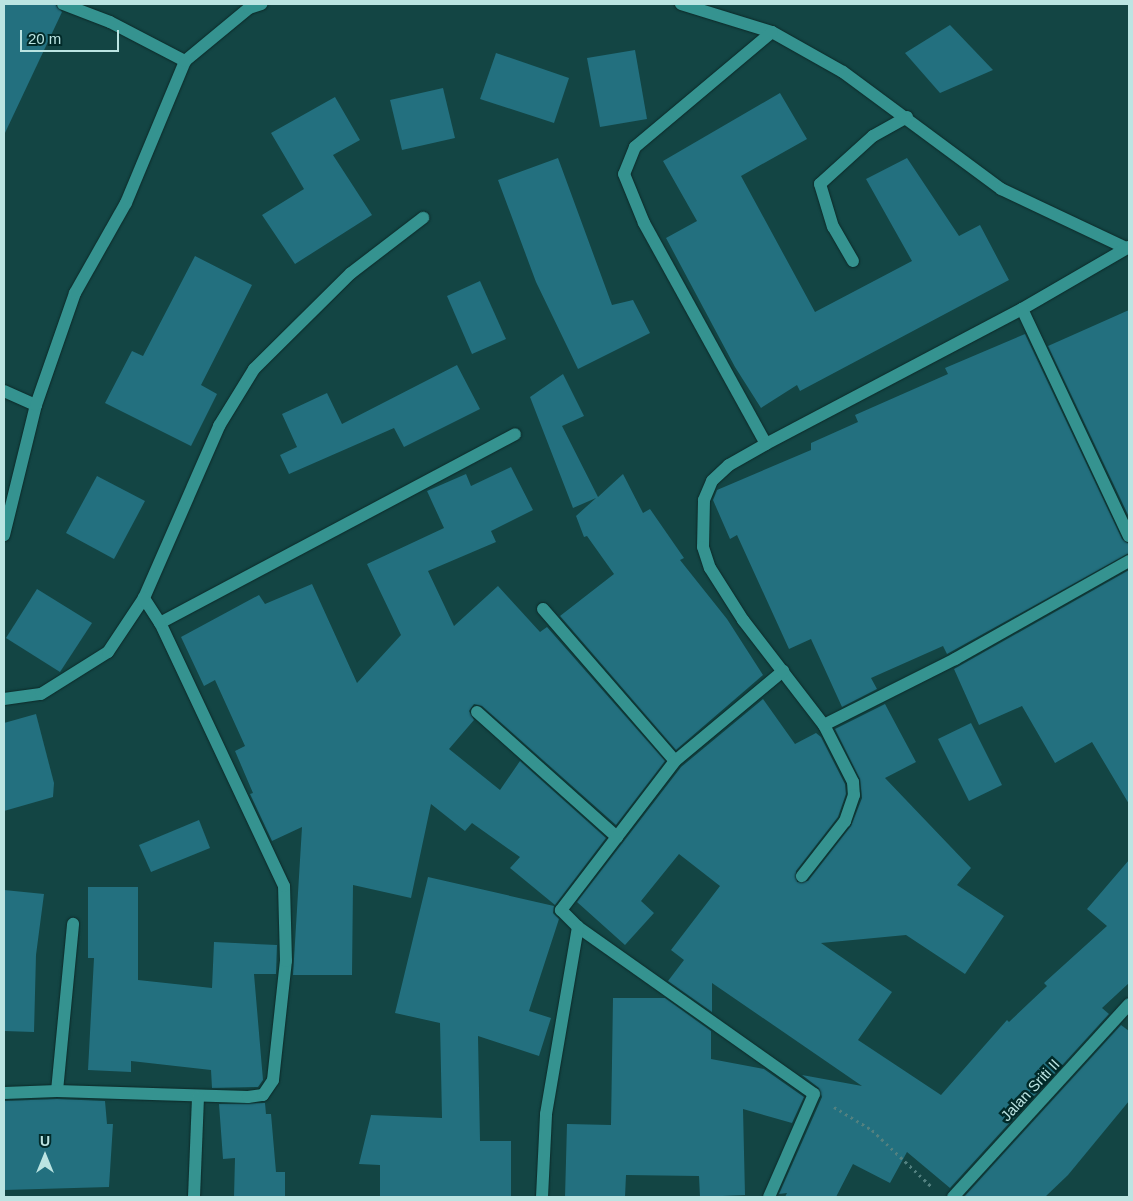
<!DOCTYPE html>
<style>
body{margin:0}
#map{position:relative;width:1133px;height:1201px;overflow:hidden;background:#134544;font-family:Helvetica,sans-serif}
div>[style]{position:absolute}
.building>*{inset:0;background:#23707f}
.path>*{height:3px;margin-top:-1.5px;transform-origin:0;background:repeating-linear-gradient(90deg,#538180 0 2.5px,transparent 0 6.5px)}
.roads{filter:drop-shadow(0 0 1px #0c2928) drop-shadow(0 0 1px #0c2928)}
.street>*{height:12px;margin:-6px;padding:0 6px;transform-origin:6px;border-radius:6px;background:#359390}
span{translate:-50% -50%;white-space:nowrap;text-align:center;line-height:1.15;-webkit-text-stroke:5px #012a29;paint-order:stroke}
.street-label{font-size:15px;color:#bbe4e2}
.frame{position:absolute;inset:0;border:5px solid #bbe4e2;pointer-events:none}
.north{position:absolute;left:20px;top:1131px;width:50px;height:50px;-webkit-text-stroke:4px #012a29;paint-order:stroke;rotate:0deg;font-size:14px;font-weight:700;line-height:20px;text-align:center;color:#bbe4e2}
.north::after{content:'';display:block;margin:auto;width:18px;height:22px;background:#bbe4e2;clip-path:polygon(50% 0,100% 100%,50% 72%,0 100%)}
.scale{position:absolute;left:20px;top:30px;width:99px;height:22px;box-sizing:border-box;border:2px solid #bbe4e2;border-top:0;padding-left:6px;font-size:15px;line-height:18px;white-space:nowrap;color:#bbe4e2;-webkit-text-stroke:4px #012a29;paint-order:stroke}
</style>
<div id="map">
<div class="building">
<i style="clip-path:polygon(4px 4px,55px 4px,62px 12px,4px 135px)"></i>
<i style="clip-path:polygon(950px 25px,993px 70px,940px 93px,905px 53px)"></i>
<i style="clip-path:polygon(635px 50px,647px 119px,600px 127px,587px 58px)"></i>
<i style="clip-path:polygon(496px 53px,569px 78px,554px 123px,480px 99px)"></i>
<i style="clip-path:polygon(443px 88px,455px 138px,402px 150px,390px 100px)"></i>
<i style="clip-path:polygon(780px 93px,807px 139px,741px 176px,815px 312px,912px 261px,866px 179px,907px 158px,959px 236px,980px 225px,1009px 280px,800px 391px,797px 385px,761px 408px,735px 367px,666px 238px,697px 221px,663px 161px)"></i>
<i style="clip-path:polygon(335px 97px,360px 140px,333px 155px,372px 215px,295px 264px,262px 215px,304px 189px,271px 133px)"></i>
<i style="clip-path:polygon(558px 158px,612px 305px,633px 300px,650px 333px,578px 369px,536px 282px,498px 180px)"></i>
<i style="clip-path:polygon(195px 256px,252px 285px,201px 385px,217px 394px,191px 446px,105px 403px,132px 351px,143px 356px)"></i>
<i style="clip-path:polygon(480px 281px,506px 339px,472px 354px,447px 296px)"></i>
<i style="clip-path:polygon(1129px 310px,1129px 517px,1048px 346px)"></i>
<i style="clip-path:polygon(1025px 334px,1122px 539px,1129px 544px,1129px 553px,947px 654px,943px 646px,871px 678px,877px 689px,842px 707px,811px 639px,789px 649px,737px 535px,730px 539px,713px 500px,717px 490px,811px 450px,811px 443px,858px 422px,855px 415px,948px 374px,945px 368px)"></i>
<i style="clip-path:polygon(457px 365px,480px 409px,404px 447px,394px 428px,289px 474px,280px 455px,297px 447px,282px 414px,327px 393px,342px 424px)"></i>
<i style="clip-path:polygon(563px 374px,584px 416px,562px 426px,598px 497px,623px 474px,643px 513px,650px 509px,684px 558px,680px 560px,727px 619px,763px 675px,676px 750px,560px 616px,614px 574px,587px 536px,584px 537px,576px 516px,596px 498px,573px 508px,530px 397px)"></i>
<i style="clip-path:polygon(511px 467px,533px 510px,491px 531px,496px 542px,428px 571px,454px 626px,498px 586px,540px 632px,547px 627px,665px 761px,616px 825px,482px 706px,474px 704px,469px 711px,474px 720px,449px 749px,500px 790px,520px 761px,606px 838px,555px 905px,510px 868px,520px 857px,472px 823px,465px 831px,431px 804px,411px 898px,353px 885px,352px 975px,293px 975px,302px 827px,272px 841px,250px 794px,253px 793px,235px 751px,245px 746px,215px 680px,204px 686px,181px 637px,259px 595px,265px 604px,312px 584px,357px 683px,401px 635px,367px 564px,444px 528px,427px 491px,466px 474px,471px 486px)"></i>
<i style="clip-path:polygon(97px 476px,145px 501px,114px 559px,66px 533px)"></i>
<i style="clip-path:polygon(1129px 570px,1129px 804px,1092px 742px,1055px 763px,1022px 706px,979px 725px,954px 669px)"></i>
<i style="clip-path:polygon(37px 589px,92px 623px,60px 672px,6px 638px)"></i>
<i style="clip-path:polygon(763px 699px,795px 744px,816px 733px,821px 737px,845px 784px,846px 794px,838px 817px,796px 871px,797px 882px,808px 881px,851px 826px,862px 798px,860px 779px,835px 729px,885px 704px,916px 762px,885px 778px,971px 868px,957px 885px,1004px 916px,965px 974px,906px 935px,821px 943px,892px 992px,858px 1040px,941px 1095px,1007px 1020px,1009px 1022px,1047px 986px,1044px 983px,1107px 926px,1087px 909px,1129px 860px,1129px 983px,1102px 1008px,1109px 1014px,950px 1188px,907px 1152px,890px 1183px,853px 1164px,836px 1197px,785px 1197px,787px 1193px,779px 1194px,822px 1097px,819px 1088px,802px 1075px,862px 1086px,712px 983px,712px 1012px,668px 981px,684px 960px,671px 950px,720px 886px,679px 854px,641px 901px,654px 913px,625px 945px,577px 902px,681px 767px)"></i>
<i style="clip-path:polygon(36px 714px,54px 783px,53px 797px,4px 811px,4px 723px)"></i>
<i style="clip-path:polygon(971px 723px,1002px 785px,969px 801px,938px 739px)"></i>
<i style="clip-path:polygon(199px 820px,210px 848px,151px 872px,139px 845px)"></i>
<i style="clip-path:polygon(428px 877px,554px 906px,553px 913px,559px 919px,529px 1011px,551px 1018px,539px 1056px,478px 1036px,480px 1141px,511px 1141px,511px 1197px,380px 1197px,380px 1165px,359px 1164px,371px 1115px,442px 1118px,440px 1023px,395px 1013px)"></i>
<i style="clip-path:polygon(88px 887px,138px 887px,138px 980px,212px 988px,214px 942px,277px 945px,276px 974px,254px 974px,263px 1080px,258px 1087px,212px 1088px,211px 1070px,131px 1061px,131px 1072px,88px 1070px,94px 958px,88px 958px)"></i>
<i style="clip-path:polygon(4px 890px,44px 894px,36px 955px,34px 1032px,4px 1031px)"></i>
<i style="clip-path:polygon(613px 998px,665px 998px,711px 1031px,711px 1059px,764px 1069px,804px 1097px,792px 1123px,743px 1109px,745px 1195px,700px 1197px,699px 1176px,626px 1175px,625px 1197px,565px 1197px,567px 1124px,611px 1125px)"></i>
<i style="clip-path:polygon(1121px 1025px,1129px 1031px,1129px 1101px,1068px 1175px,1045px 1197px,964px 1197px)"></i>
<i style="clip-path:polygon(57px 1099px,105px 1101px,107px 1124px,113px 1124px,109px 1187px,4px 1190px,4px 1101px)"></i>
<i style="clip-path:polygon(265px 1103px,266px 1114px,271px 1114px,276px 1172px,285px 1172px,285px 1197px,234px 1197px,235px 1158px,223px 1159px,219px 1104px)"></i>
</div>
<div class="path">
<i style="left:834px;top:1107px;width:44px;rotate:31.2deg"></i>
<i style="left:872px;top:1130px;width:84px;rotate:43.6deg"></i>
</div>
<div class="roads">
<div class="street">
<i style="left:63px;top:4px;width:50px;rotate:21deg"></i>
<i style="left:110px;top:22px;width:85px;rotate:27.5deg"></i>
<i style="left:681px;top:4px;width:95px;rotate:17.1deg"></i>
<i style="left:772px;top:32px;width:81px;rotate:29.4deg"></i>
<i style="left:843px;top:72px;width:197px;rotate:36.5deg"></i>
<i style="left:1001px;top:189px;width:138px;rotate:25.3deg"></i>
<i style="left:772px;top:32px;width:179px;rotate:140deg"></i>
<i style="left:635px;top:147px;width:29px;rotate:112deg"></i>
<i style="left:624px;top:174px;width:53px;rotate:67.8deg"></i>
<i style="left:644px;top:223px;width:252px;rotate:61.1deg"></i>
<i style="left:766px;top:444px;width:289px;rotate:-27.8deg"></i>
<i style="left:1022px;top:309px;width:124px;rotate:-30.1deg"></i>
<i style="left:853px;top:261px;width:39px;rotate:-120deg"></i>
<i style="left:833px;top:227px;width:45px;rotate:-106.8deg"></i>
<i style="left:820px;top:184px;width:72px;rotate:-42.2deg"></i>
<i style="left:873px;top:136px;width:39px;rotate:-29deg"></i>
<i style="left:1022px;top:309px;width:251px;rotate:64.8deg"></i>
<i style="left:4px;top:391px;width:35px;rotate:24deg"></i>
<i style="left:766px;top:444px;width:43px;rotate:150.4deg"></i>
<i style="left:729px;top:465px;width:23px;rotate:137deg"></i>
<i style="left:712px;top:481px;width:21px;rotate:113deg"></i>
<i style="left:704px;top:500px;width:47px;rotate:91.2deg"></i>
<i style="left:703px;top:547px;width:22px;rotate:72deg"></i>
<i style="left:710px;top:568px;width:62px;rotate:57.6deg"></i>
<i style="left:743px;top:620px;width:133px;rotate:52.4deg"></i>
<i style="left:824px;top:725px;width:64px;rotate:63deg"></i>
<i style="left:853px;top:782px;width:13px;rotate:86deg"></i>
<i style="left:854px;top:795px;width:28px;rotate:109deg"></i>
<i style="left:845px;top:821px;width:70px;rotate:128deg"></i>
<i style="left:4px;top:535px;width:134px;rotate:-76.2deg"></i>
<i style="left:36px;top:405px;width:119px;rotate:-70.8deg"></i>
<i style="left:75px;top:293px;width:103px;rotate:-60.5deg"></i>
<i style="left:126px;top:203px;width:154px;rotate:-67.4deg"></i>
<i style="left:185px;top:61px;width:83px;rotate:-39.6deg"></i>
<i style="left:249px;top:8px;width:13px;rotate:-18deg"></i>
<i style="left:543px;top:609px;width:201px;rotate:49deg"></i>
<i style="left:675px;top:761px;width:141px;rotate:-39.8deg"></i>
<i style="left:160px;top:623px;width:402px;rotate:-28deg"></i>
<i style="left:4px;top:699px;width:37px;rotate:-8deg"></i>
<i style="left:41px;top:694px;width:79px;rotate:-32.1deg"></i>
<i style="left:108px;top:652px;width:65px;rotate:-56.3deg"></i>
<i style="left:144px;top:598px;width:188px;rotate:-66.4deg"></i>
<i style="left:219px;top:426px;width:67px;rotate:-58.4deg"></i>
<i style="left:254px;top:369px;width:136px;rotate:-44.7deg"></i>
<i style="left:351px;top:273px;width:91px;rotate:-37.4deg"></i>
<i style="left:477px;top:712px;width:188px;rotate:41.8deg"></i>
<i style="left:824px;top:725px;width:147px;rotate:-26.7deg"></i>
<i style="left:955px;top:659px;width:200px;rotate:-29.4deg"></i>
<i style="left:675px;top:761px;width:188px;rotate:127.4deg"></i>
<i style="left:561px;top:910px;width:24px;rotate:45deg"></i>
<i style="left:578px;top:927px;width:289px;rotate:35.3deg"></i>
<i style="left:814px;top:1094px;width:112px;rotate:113.6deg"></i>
<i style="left:57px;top:1091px;width:168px;rotate:-84.5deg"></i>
<i style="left:4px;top:1093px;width:53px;rotate:-2.2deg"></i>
<i style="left:57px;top:1091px;width:191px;rotate:1.8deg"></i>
<i style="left:248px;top:1097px;width:15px;rotate:-8deg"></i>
<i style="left:263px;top:1095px;width:18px;rotate:-56deg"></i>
<i style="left:273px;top:1080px;width:120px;rotate:-83.8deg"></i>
<i style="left:286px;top:961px;width:75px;rotate:-91.5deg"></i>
<i style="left:284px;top:886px;width:291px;rotate:-115.2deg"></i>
<i style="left:160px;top:623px;width:30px;rotate:-123deg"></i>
<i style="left:194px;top:1197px;width:100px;rotate:-87.7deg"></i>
<i style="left:542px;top:1197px;width:83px;rotate:-87.2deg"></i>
<i style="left:546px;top:1114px;width:190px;rotate:-80.3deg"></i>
<i style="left:953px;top:1197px;width:261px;rotate:-47.6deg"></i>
</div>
</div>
<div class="street-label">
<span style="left:1030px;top:1090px;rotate:-47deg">Jalan Sriti II</span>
</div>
<div class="frame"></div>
<div class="north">U</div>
<div class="scale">20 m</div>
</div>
